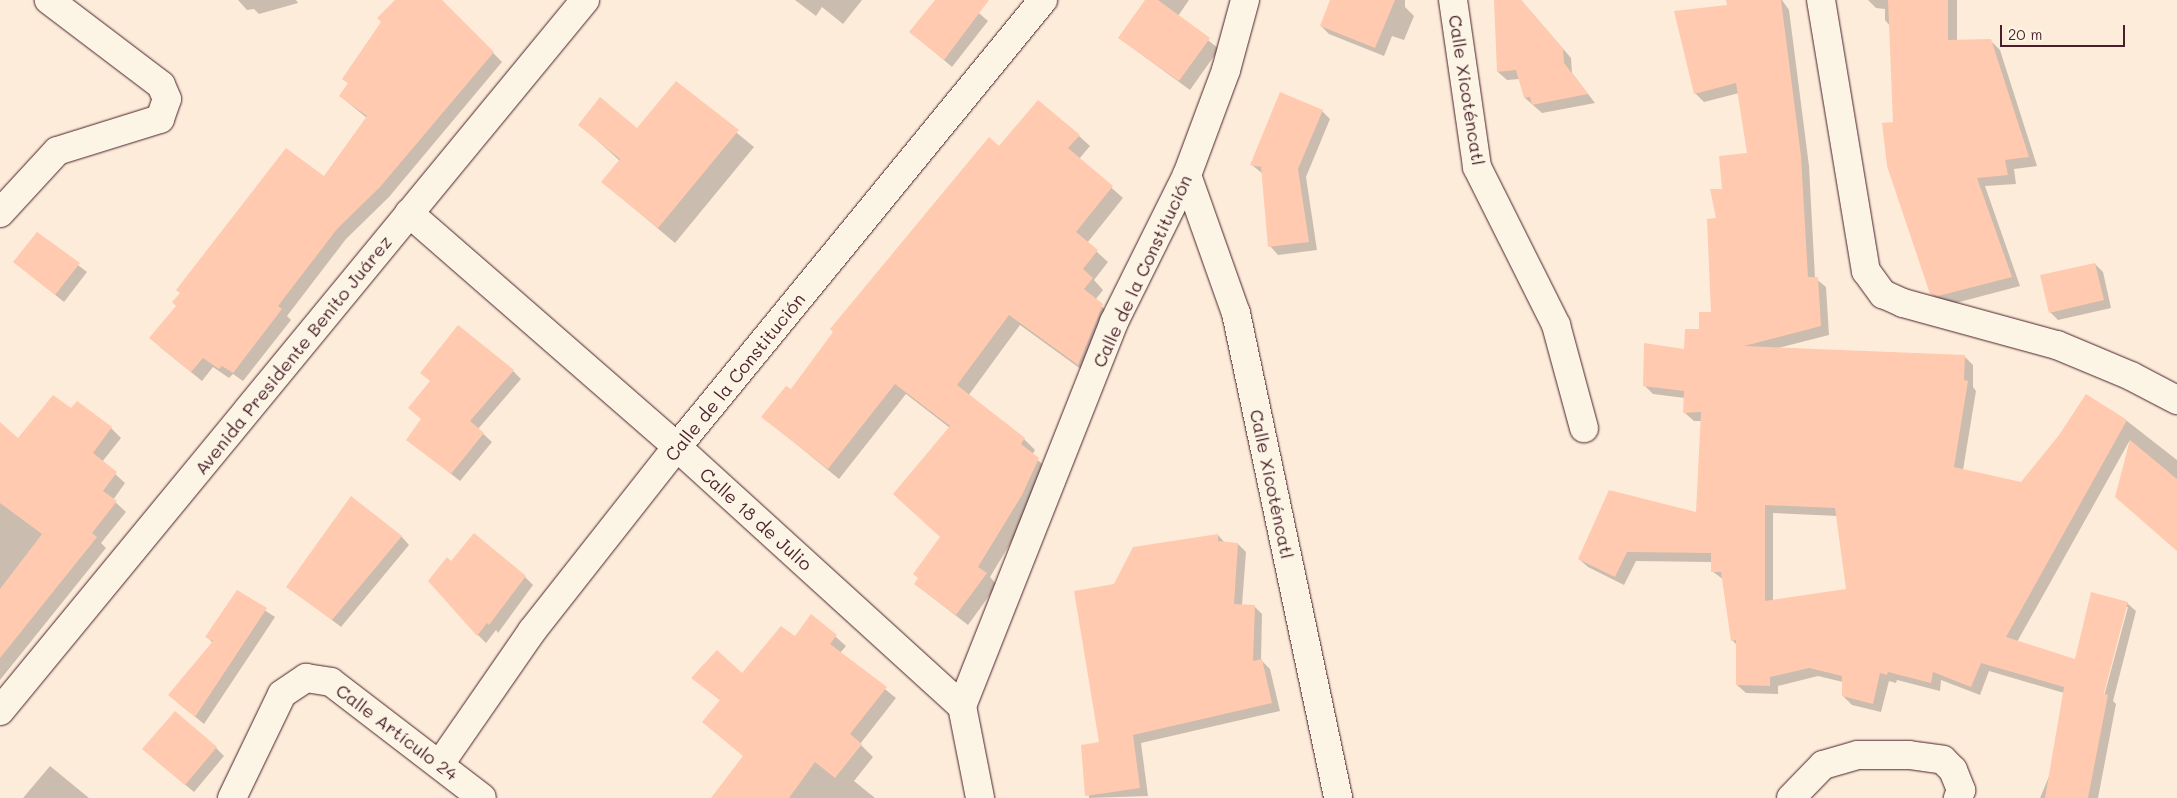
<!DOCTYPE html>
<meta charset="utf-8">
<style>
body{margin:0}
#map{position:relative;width:2177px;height:798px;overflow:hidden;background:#fdecda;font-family:Mali,sans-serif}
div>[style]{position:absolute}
.shadow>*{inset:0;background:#0003}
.building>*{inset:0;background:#ffcaaf}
.roads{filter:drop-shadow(0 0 1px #4a1f2b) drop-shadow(0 0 1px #4a1f2b)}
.minor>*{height:28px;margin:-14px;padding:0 14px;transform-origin:14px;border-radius:14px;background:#fcf5e5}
span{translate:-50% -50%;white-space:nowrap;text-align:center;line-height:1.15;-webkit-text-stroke:4.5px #fcf5e5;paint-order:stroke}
.street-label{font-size:18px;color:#4a1f2b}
.scale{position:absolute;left:2000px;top:25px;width:125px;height:22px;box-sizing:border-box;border:2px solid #4a1f2b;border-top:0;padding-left:6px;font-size:15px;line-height:18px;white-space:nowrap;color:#4a1f2b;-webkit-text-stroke:4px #fcf5e5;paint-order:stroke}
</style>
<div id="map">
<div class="shadow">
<i style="clip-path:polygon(238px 0,296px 0,298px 3px,259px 14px,254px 9px,247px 10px)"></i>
<i style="clip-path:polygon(397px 0,441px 0,502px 62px,389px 197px,346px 239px,287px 316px,291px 320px,243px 381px,233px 374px,229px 378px,213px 367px,202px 381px,160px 347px,325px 177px,367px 118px,340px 96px,349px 84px,343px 79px)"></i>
<i style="clip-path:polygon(795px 0,862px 0,843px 24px,822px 7px,816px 16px)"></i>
<i style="clip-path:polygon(937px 0,964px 0,988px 21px,952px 67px,911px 32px)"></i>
<i style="clip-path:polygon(1146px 0,1189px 0,1178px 16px,1219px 49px,1190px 90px,1119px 38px)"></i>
<i style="clip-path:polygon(1331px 0,1405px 0,1405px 7px,1414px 16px,1404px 40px,1392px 36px,1384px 56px,1329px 34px,1321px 26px)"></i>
<i style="clip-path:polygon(1496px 0,1521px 0,1571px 58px,1572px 73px,1595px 103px,1542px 113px,1525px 98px,1520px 79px,1507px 80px,1498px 72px)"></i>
<i style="clip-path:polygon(evenodd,1728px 0,1782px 0,1789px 10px,1809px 166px,1815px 278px,1826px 287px,1829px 335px,1778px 348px,1964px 356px,1973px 365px,1973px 387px,1976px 391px,1963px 470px,2021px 483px,2060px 436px,2087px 396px,2127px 421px,2177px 460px,2177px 524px,2117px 496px,2130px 440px,2017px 642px,2075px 660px,2127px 603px,2136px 611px,2113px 701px,2116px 704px,2098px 798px,2040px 798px,2050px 774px,2064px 693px,1989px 671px,1980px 695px,1941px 680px,1940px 691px,1897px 680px,1896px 683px,1889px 681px,1881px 712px,1852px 705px,1843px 696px,1843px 682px,1818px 676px,1778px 686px,1778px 694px,1746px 693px,1737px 685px,1738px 646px,1732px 640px,1724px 580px,1712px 571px,1712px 562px,1636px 561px,1624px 585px,1588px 567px,1579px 559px,1697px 514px,1702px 421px,1694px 421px,1685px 413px,1685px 398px,1653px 394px,1644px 385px,1686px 351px,1712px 313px,1717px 219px,1748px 154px,1739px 93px,1704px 102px,1695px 93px,1729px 6px,1728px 0,1773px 513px,1838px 516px,1848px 590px,1773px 601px,1773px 513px,1728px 0,2125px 607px,2128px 607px,2103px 700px,2101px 699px,2125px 607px)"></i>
<i style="clip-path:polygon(1868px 0,1957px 0,1957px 41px,1990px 40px,2000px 50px,2037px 166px,2014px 169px,2016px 184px,1985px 186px,2020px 286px,1948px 305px,1931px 294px,1894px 124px,1890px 26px,1885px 20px,1885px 9px,1876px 8px)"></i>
<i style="clip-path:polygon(676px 83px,754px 147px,675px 243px,603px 182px,620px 161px,579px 124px,637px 130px)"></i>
<i style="clip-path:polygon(1322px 111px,1330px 119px,1306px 177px,1317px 250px,1278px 255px,1270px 246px,1263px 174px,1252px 165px)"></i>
<i style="clip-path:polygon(1079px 136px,1090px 146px,1079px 159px,1123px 198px,1087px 243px,1108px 262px,1094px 280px,1103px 290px,1095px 300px,1113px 317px,1089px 375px,1020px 325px,968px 396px,1024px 439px,1035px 450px,1032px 455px,1049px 470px,1033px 506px,990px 577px,997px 585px,968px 625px,915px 584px,942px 537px,950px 428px,906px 394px,839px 479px,763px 417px,791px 391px,999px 148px)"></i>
<i style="clip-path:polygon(37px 234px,87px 272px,64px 302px,15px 262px)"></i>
<i style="clip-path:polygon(2095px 264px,2103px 272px,2111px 308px,2058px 320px,2050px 312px)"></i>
<i style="clip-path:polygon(513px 371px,521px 379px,478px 429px,492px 442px,460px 481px,407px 439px)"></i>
<i style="clip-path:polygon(71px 410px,111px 428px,121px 438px,102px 462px,125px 483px,113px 500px,126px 512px,101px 543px,106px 548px,0 680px,0 424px,19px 440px)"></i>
<i style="clip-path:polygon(1218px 535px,1225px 543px,1238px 544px,1246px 552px,1242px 605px,1254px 606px,1262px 614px,1261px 660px,1270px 669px,1280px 711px,1141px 743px,1148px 796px,1089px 798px,1083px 746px,1101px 743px,1115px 585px)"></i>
<i style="clip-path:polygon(401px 536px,409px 545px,341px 627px,288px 586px)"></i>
<i style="clip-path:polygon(451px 563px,525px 577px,533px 585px,498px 633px,496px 630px,486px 643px,478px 635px)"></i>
<i style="clip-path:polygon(237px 592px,275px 617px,204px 724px,178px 703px,213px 643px,207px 637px)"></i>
<i style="clip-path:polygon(812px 616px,846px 646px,840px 653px,896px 698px,860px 744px,873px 757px,854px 781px,875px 798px,712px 798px,744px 757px,721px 701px,693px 678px,742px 674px,795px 638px)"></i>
<i style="clip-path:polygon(216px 748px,224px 756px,194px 792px,152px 757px)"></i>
<i style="clip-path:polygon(50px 766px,89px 798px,23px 798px)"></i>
</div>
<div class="building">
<i style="clip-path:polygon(395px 0,442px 0,494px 52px,380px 187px,337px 229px,278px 306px,282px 309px,233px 373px,222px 366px,219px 369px,203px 358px,191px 372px,149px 338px,176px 306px,172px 302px,180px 293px,176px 290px,286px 148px,324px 176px,367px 116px,339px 96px,348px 83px,342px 79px,381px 22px,377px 18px)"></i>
<i style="clip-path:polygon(935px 0,989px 0,944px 60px,909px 32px)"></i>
<i style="clip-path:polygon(1145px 0,1158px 0,1210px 38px,1179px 81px,1118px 38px)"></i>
<i style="clip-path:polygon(1330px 0,1395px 0,1375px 48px,1320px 26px)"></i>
<i style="clip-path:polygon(1494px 0,1521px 0,1563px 49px,1564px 63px,1588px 94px,1532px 105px,1530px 97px,1524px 98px,1516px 70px,1497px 72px)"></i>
<i style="clip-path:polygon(evenodd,1726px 0,1781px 0,1801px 156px,1808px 277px,1818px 277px,1821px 326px,1744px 346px,1965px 355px,1964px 380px,1968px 381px,1954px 467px,2021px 482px,2059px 435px,2086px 394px,2127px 420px,2006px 637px,2075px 659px,2091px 592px,2128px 602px,2104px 693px,2108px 695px,2088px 798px,2045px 798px,2064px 687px,1981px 663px,1971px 687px,1933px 672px,1931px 683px,1888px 672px,1887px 675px,1880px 673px,1873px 704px,1842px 696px,1842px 676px,1809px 668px,1770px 677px,1770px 686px,1736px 685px,1736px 640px,1731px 641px,1721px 572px,1711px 572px,1711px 553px,1627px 552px,1615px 577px,1578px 559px,1609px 490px,1696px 512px,1701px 412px,1683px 413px,1684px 391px,1643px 386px,1644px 343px,1684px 349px,1685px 329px,1699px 329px,1699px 312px,1711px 312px,1707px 219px,1716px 218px,1710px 189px,1722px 189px,1719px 156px,1747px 153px,1736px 83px,1694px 94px,1674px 11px,1727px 5px,1726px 0,1765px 505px,1835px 508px,1846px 589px,1765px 601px,1765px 505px)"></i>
<i style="clip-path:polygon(1888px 0,1948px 0,1948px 40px,1991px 39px,2029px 157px,2005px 160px,2008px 175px,1977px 178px,2012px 277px,1938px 296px,1930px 294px,1887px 166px,1882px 123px,1893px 122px)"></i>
<i style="clip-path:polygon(676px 81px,739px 130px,658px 228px,601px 182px,620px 159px,578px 125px,600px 97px,637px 128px)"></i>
<i style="clip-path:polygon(1280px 92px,1323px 110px,1298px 169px,1309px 242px,1268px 247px,1261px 167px,1250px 165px)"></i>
<i style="clip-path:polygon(1038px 100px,1080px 135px,1068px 148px,1113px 186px,1076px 232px,1098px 250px,1083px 269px,1093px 278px,1084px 289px,1103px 304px,1078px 365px,1009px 315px,957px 385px,1025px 438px,1021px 444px,1039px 458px,1022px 495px,978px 567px,987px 573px,956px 615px,914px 584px,918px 578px,913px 574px,940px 537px,893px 494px,950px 426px,895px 384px,828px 469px,761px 417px,786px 386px,791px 389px,833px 332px,830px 329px,989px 137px,999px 146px)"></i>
<i style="clip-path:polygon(37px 232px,80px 263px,55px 295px,13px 262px)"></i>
<i style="clip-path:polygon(2095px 263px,2104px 300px,2049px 313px,2040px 275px)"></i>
<i style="clip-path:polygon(458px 325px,514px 370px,470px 421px,484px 433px,451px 474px,406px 440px,421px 419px,408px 408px,430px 381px,420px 373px)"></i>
<i style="clip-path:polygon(53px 395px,71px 408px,77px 401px,112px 427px,93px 453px,117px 472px,103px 491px,117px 501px,92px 533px,97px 537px,0 658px,0 589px,42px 534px,0 503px,0 422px,18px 438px)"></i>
<i style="clip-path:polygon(2130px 440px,2177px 479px,2177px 551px,2115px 497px)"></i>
<i style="clip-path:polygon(351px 496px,402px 536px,332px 620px,286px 587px)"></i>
<i style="clip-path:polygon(474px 533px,526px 576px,489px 625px,487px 623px,477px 636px,428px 581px,447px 557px,451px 561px)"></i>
<i style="clip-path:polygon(1218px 534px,1218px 541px,1238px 543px,1234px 604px,1255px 605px,1253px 661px,1262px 659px,1272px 703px,1133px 735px,1140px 788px,1085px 796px,1081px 745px,1099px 742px,1074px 591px,1114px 584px,1133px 547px)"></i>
<i style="clip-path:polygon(237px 590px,267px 608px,195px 717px,168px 695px,213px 641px,205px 637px)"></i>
<i style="clip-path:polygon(811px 614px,837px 635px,830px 644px,887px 687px,850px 734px,862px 744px,835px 778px,815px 762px,789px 798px,711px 798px,743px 756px,702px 722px,720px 700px,691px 678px,717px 650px,742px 673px,781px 626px,795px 636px)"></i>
<i style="clip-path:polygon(175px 711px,217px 747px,185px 785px,142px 749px)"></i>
</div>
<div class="roads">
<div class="minor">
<i style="left:1453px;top:0;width:169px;rotate:81.8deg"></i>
<i style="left:1477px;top:167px;width:177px;rotate:63.4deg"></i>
<i style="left:1556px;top:325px;width:107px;rotate:74.8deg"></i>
<i style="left:1821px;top:0;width:275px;rotate:80.6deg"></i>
<i style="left:1866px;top:271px;width:29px;rotate:54deg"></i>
<i style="left:1883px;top:294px;width:22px;rotate:24deg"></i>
<i style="left:1903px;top:303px;width:160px;rotate:15.3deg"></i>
<i style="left:2057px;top:345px;width:80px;rotate:22.7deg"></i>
<i style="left:2131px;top:376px;width:52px;rotate:27.6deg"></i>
<i style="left:1187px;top:175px;width:146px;rotate:70.5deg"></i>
<i style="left:1236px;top:313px;width:496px;rotate:78.1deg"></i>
<i style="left:0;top:213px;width:84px;rotate:-47.4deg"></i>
<i style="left:57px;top:151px;width:108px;rotate:-17.3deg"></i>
<i style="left:160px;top:119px;width:21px;rotate:-71deg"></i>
<i style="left:167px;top:99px;width:15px;rotate:-113deg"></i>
<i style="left:161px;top:85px;width:141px;rotate:-142.8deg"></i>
<i style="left:409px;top:213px;width:356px;rotate:41.1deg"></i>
<i style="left:677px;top:447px;width:385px;rotate:42.3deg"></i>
<i style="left:962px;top:706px;width:94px;rotate:78.9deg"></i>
<i style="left:962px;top:706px;width:413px;rotate:-68.4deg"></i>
<i style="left:1114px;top:322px;width:164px;rotate:-63.6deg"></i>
<i style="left:1187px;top:175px;width:112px;rotate:-69.6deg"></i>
<i style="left:1226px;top:70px;width:73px;rotate:-74.8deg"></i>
<i style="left:0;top:711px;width:921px;rotate:-50.55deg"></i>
<i style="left:440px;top:764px;width:162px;rotate:-55.3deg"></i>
<i style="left:532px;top:631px;width:234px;rotate:-51.8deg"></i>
<i style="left:677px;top:447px;width:578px;rotate:-50.69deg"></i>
<i style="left:232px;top:798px;width:115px;rotate:-64.3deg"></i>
<i style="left:282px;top:694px;width:29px;rotate:-34deg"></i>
<i style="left:306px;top:678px;width:25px;rotate:9deg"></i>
<i style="left:331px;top:682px;width:190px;rotate:37.5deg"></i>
<i style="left:1791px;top:798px;width:46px;rotate:-45.9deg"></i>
<i style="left:1823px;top:765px;width:36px;rotate:-16deg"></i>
<i style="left:1858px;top:755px;width:51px"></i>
<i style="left:1909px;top:755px;width:34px;rotate:8deg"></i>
<i style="left:1943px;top:760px;width:14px;rotate:45deg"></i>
<i style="left:1953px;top:770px;width:22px;rotate:68deg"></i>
<i style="left:1961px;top:790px;width:9px;rotate:111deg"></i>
</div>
</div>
<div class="street-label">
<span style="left:1467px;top:90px;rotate:81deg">Calle Xicoténcatl</span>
<span style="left:1142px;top:271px;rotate:-65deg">Calle de la Constitución</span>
<span style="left:293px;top:355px;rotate:-51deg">Avenida Presidente Benito Juárez</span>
<span style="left:735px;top:377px;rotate:-51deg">Calle de la Constitución</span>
<span style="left:1272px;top:484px;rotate:78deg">Calle Xicoténcatl</span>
<span style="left:756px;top:519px;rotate:42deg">Calle 18 de Julio</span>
<span style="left:397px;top:732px;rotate:37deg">Calle Artículo 24</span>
</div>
<div class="scale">20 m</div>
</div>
